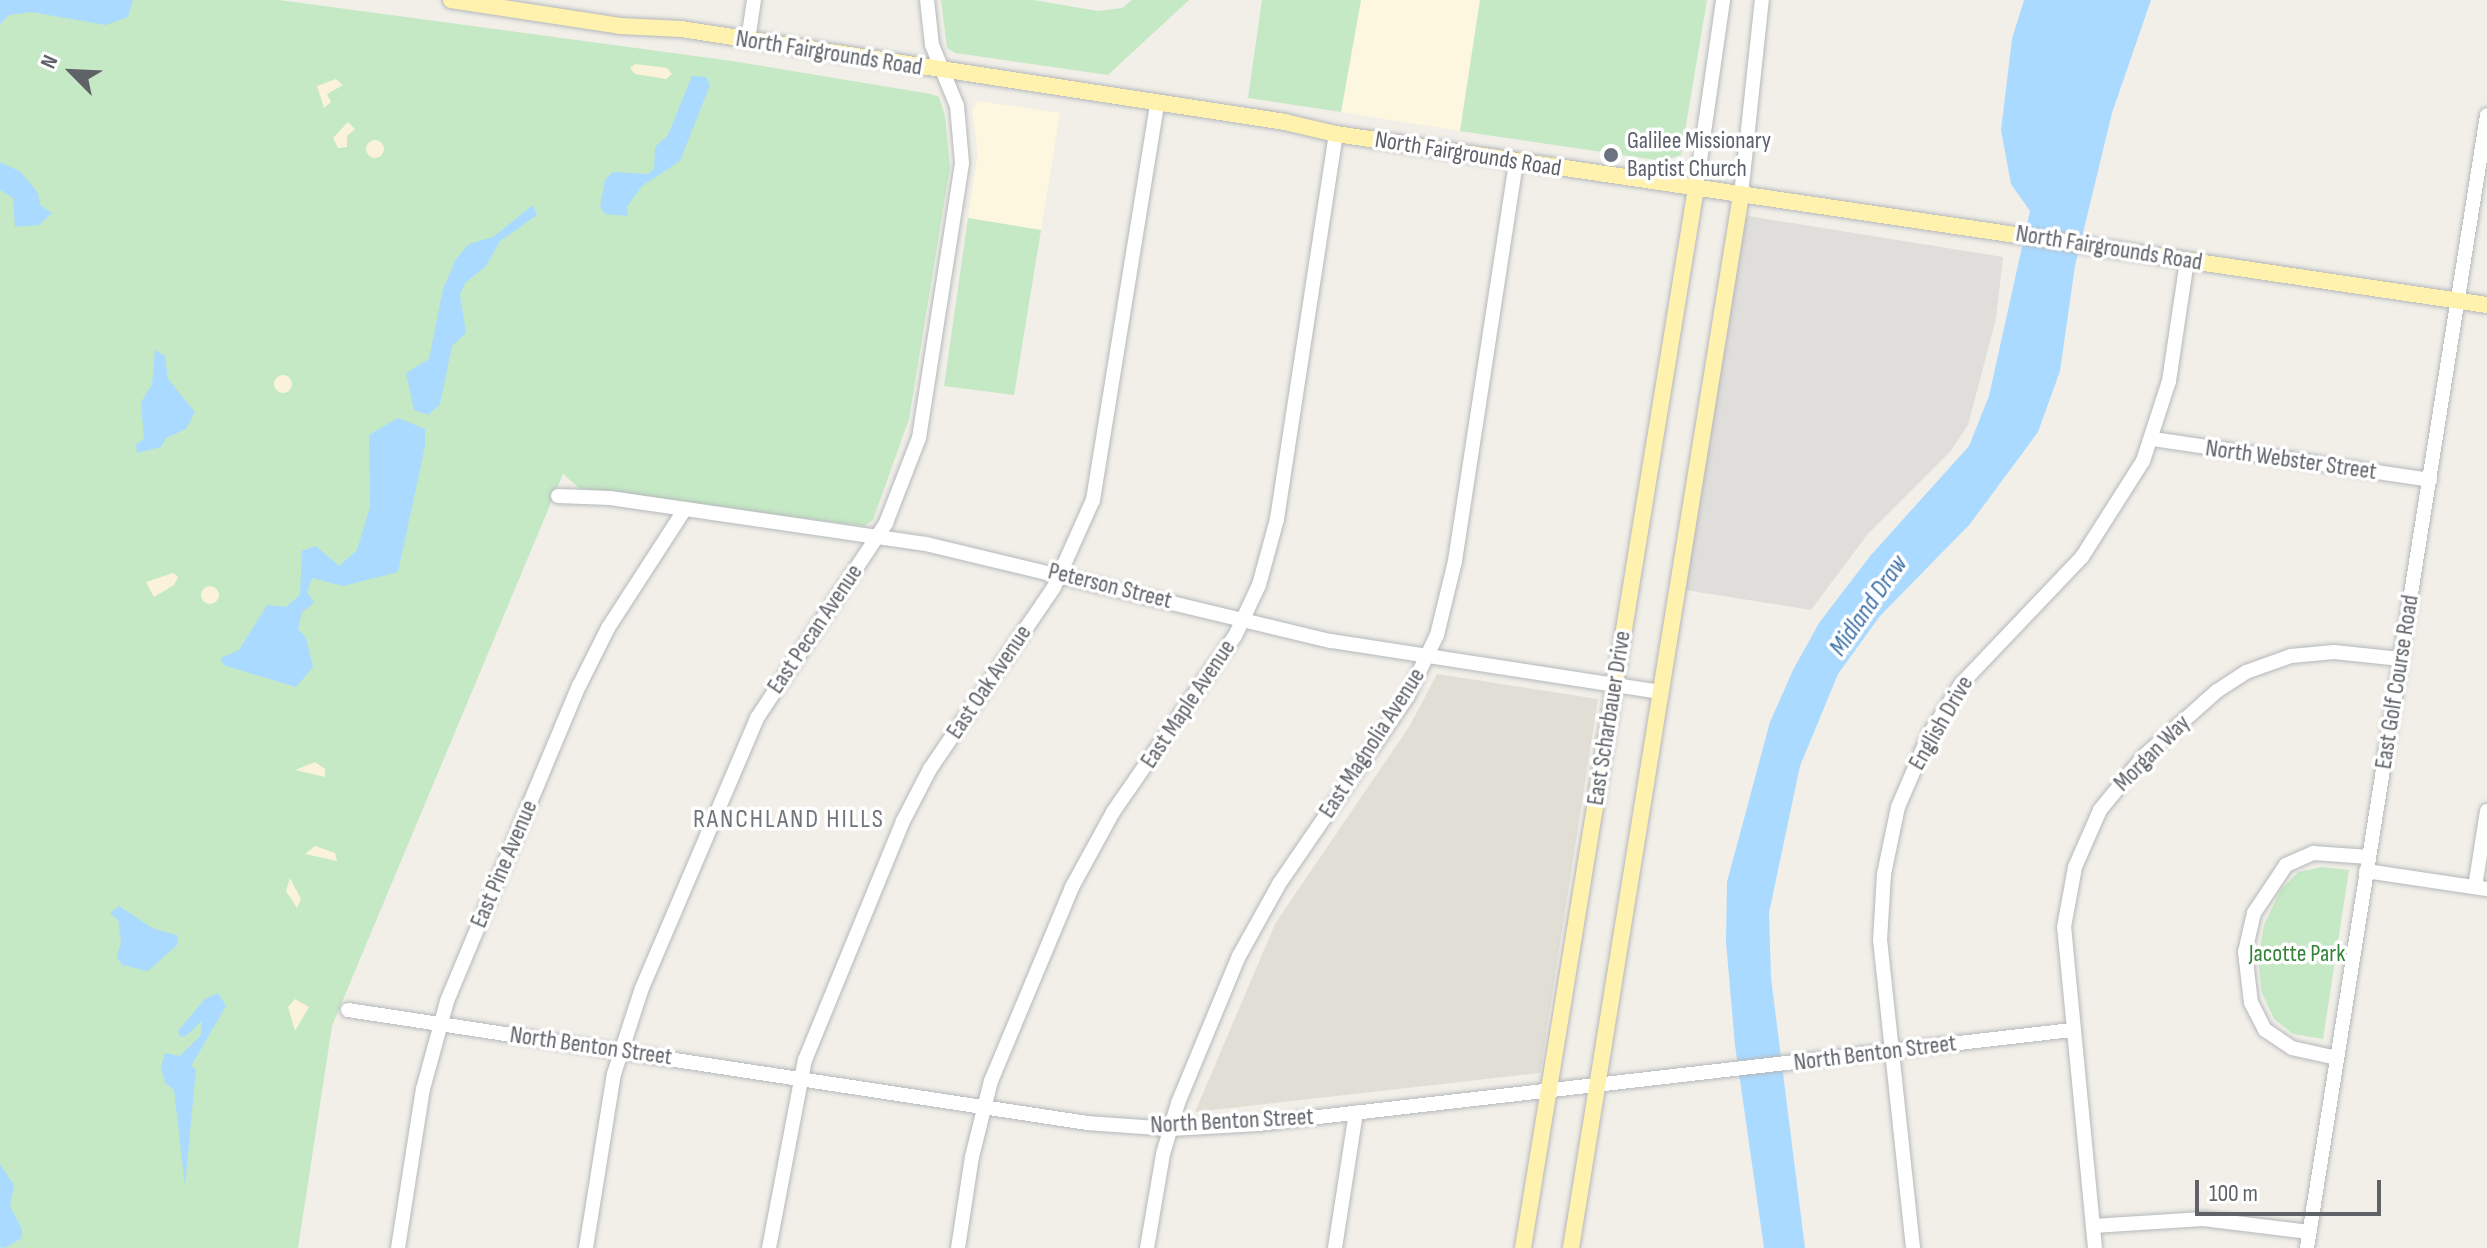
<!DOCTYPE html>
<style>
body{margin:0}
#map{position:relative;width:2487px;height:1248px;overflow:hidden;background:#f1efe8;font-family:"Sofia Sans Condensed",sans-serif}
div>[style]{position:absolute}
.commercial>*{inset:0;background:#fef7e0}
.industrial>*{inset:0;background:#e0deda}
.education>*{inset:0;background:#e1ded6}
.green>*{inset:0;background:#c5e8c5}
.sand>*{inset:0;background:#fbf3d9}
.round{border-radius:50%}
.water>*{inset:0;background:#aadaff}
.roads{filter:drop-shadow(0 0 2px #b5b8bc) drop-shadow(0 0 2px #b5b8bc)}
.minor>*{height:14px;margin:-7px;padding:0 7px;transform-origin:7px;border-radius:7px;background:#fff}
.major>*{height:16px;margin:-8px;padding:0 8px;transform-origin:8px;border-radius:8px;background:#fff2af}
.dots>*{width:22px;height:22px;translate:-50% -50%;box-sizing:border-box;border:4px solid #fff;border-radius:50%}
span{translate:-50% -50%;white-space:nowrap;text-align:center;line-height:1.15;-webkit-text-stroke:7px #fff;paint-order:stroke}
.street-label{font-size:24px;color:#5f6368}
.worship-label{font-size:24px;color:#5b616d}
.left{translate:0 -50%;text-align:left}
.park-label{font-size:24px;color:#348238}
.water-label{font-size:26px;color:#4174aa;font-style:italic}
.neighbourhood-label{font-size:26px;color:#70757a;letter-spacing:2px}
.north{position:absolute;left:32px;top:32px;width:80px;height:80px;-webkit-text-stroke:6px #fff;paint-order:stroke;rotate:294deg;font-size:22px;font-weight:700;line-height:32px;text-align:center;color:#5f6368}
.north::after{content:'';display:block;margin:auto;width:28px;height:36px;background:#5f6368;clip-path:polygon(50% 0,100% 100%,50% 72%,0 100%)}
.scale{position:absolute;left:2195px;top:1180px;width:186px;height:36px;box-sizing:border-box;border:4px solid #5f6368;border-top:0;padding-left:10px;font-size:24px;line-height:28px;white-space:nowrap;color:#5f6368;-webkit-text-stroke:6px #fff;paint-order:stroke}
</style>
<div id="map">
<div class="commercial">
<i style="clip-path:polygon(1361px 0,1480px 0,1460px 131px,1341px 112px)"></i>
<i style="clip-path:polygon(978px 101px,1060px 113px,1041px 230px,968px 218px,978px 153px,972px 110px)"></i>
</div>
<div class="industrial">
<i style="clip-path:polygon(1748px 216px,2003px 257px,1996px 319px,1968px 425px,1950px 452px,1867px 535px,1811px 610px,1685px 590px,1742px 223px)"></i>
</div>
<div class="education">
<i style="clip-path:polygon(1437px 674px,1598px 699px,1540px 1073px,1195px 1112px,1276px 922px,1409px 727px)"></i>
</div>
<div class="green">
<i style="clip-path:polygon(0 0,279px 0,732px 61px,931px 94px,939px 97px,945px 116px,950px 167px,909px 419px,873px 520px,864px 526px,579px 488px,563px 474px,332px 1026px,298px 1248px,0 1248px)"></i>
<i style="clip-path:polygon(941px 0,1033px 0,1098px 11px,1122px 8px,1132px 0,1189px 0,1108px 75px,955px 53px,947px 48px)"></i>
<i style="clip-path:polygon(1262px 0,1361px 0,1341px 112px,1248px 98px)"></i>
<i style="clip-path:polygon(1480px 0,1707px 0,1681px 155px,1663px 161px,1460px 131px)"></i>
<i style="clip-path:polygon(968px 218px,1041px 230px,1014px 395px,944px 386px)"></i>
<i style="clip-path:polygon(2322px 867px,2349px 870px,2323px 1039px,2293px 1034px,2274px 1019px,2262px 993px,2258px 960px,2264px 925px,2280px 891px,2298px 872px)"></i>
</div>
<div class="sand">
<i style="clip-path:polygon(635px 64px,667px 68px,672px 74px,666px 79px,635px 74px,630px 68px)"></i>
<i style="clip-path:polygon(336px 79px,343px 85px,327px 94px,331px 102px,324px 108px,317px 86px)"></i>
<i style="clip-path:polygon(348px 122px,355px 129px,347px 136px,347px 147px,338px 148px,333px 138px)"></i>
<i class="round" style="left:366px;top:140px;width:18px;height:18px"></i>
<i class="round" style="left:274px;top:375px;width:18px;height:18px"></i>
<i style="clip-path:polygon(173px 573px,178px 577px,174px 585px,154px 597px,146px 582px)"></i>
<i class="round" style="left:201px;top:586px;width:18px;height:18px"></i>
<i style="clip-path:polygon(315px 762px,325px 769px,325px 777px,295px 770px)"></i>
<i style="clip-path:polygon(315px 846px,335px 853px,337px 861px,305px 854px)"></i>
<i style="clip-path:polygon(290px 878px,301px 899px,297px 908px,286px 891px)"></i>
<i style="clip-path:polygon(295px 999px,309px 1007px,295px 1031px,288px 1007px)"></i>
</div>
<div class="water">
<i style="clip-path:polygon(0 0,133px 0,128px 17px,106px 25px,31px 12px,9px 15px,0 24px)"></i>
<i style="clip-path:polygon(2024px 0,2151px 0,2112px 113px,2075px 266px,2060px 371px,2038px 432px,1970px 524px,1880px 616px,1838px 674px,1800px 766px,1769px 913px,1771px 978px,1805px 1248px,1764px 1248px,1735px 1045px,1726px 942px,1727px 882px,1770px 722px,1793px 670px,1819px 623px,1871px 555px,1969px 446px,1989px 396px,2030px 211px,2011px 184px,2001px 130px,2012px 39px)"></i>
<i style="clip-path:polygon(692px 76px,706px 77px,710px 85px,680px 161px,642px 186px,627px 207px,628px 216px,605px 214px,600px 207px,605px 180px,613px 172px,648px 174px,654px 169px,655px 147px,668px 135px)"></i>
<i style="clip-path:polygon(0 162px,21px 172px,38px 193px,40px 205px,52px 213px,39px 225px,15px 227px,13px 198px,0 190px)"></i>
<i style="clip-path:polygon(533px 205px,537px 215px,500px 241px,486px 266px,465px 283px,460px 295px,466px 333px,452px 346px,440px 404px,428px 415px,414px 410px,406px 373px,429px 359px,443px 289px,456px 259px,469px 244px,493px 237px)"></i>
<i style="clip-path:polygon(155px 350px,165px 356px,168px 379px,195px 412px,186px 429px,166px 438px,161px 447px,137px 453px,136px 444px,144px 439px,141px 402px,152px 385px)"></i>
<i style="clip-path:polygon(398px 418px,425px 429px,425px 446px,398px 572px,343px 586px,312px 578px,307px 592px,314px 603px,302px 612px,298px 629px,306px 638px,313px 667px,296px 687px,223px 665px,221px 658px,239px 650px,267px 605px,286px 607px,300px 595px,302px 551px,316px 546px,339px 566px,357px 550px,370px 507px,369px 435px)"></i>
<i style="clip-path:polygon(119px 906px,154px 929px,177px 935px,178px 944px,148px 971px,122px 965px,117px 957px,121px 941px,118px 920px,110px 913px)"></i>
<i style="clip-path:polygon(218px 993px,226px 1006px,191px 1066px,196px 1069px,185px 1186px,174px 1090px,165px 1083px,161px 1067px,165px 1053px,180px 1056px,201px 1035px,202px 1021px,186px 1036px,180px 1037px,178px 1031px,205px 999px)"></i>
<i style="clip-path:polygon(0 1164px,14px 1185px,10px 1206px,22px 1229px,22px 1238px,5px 1248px,0 1247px)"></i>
</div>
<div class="roads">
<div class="minor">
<i style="left:748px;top:40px;width:40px;rotate:-81.5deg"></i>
<i style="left:1696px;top:188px;width:190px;rotate:-81.8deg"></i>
<i style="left:1741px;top:195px;width:196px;rotate:-83.9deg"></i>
<i style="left:2153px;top:439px;width:280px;rotate:8.4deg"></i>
<i style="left:558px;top:496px;width:52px;rotate:2.2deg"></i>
<i style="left:610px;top:498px;width:319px;rotate:8.3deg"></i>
<i style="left:926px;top:544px;width:416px;rotate:13.5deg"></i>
<i style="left:1331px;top:641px;width:333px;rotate:8.8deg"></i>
<i style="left:2366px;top:871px;width:122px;rotate:8.5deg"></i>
<i style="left:2475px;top:887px;width:77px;rotate:-81deg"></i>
<i style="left:348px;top:1010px;width:748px;rotate:8.69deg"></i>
<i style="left:1087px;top:1123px;width:84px;rotate:4.1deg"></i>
<i style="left:1171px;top:1129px;width:87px;rotate:-3.3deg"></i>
<i style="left:1258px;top:1124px;width:819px;rotate:-6.59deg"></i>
<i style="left:2337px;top:1058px;width:46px;rotate:-167.5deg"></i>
<i style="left:2292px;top:1048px;width:32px;rotate:-146deg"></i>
<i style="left:2265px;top:1030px;width:30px;rotate:-117deg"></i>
<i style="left:2251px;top:1003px;width:51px;rotate:-96.7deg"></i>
<i style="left:2245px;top:952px;width:40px;rotate:-77deg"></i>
<i style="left:2254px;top:913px;width:58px;rotate:-56.3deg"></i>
<i style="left:2286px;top:865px;width:30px;rotate:-24deg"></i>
<i style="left:2313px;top:853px;width:56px;rotate:4.1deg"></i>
<i style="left:2093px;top:1226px;width:110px;rotate:-3.6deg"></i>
<i style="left:2203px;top:1219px;width:107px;rotate:7deg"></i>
<i style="left:398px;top:1248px;width:161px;rotate:-81.1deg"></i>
<i style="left:423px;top:1089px;width:91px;rotate:-74.7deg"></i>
<i style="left:447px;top:1001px;width:342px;rotate:-67.3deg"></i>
<i style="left:579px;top:686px;width:65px;rotate:-63.4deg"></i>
<i style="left:608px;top:628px;width:142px;rotate:-57.1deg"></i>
<i style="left:586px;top:1248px;width:176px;rotate:-80.9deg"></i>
<i style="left:614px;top:1074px;width:90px;rotate:-72deg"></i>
<i style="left:642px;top:988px;width:293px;rotate:-66.9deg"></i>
<i style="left:757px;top:718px;width:234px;rotate:-56.5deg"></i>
<i style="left:886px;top:523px;width:91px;rotate:-68.8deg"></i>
<i style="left:919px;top:438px;width:278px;rotate:-81.1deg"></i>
<i style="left:962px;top:163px;width:57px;rotate:-95deg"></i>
<i style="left:957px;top:106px;width:66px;rotate:-112.3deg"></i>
<i style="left:932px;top:45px;width:45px;rotate:-96.3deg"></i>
<i style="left:769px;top:1248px;width:191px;rotate:-79.2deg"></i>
<i style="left:805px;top:1060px;width:258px;rotate:-67.7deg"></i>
<i style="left:903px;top:821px;width:59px;rotate:-62.6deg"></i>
<i style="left:930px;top:769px;width:220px;rotate:-55.7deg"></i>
<i style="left:1054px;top:587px;width:95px;rotate:-65.9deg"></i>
<i style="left:1093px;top:500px;width:402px;rotate:-80.8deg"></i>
<i style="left:958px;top:1248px;width:92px;rotate:-81.3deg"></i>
<i style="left:972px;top:1157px;width:78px;rotate:-76deg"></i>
<i style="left:991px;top:1081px;width:210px;rotate:-67.3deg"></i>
<i style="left:1072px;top:887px;width:85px;rotate:-61.3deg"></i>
<i style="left:1113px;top:812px;width:214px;rotate:-55.3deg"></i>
<i style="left:1235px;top:636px;width:56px;rotate:-64.8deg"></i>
<i style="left:1259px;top:585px;width:68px;rotate:-74.7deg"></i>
<i style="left:1277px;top:519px;width:389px;rotate:-81.3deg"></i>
<i style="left:1147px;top:1248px;width:95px;rotate:-80.3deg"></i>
<i style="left:1163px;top:1154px;width:53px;rotate:-73.6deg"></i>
<i style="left:1178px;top:1103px;width:159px;rotate:-67.5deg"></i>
<i style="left:1239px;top:956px;width:82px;rotate:-60.9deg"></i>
<i style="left:1279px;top:884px;width:227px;rotate:-55.6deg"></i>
<i style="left:1407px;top:697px;width:69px;rotate:-64.2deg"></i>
<i style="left:1437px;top:635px;width:76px;rotate:-76.3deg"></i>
<i style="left:1455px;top:561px;width:405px;rotate:-81.3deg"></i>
<i style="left:1335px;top:1248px;width:137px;rotate:-81.2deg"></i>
<i style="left:1913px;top:1248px;width:309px;rotate:-96.1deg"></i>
<i style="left:1880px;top:941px;width:67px;rotate:-86.6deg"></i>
<i style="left:1884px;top:874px;width:68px;rotate:-78.2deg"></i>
<i style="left:1898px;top:807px;width:78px;rotate:-66.7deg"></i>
<i style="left:1929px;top:735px;width:60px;rotate:-57.9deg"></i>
<i style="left:1961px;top:684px;width:175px;rotate:-46.4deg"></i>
<i style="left:2082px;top:557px;width:114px;rotate:-57.6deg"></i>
<i style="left:2143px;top:461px;width:84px;rotate:-72deg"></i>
<i style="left:2169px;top:381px;width:122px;rotate:-81.5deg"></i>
<i style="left:2095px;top:1248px;width:322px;rotate:-95.5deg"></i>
<i style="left:2064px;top:927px;width:61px;rotate:-79.6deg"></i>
<i style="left:2075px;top:867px;width:62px;rotate:-66.3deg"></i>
<i style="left:2100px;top:810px;width:70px;rotate:-50.8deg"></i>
<i style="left:2144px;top:756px;width:98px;rotate:-41.7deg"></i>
<i style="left:2217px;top:691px;width:35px;rotate:-33deg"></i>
<i style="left:2246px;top:672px;width:48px;rotate:-19.6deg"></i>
<i style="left:2291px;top:656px;width:43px;rotate:-5.3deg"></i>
<i style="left:2334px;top:652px;width:67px;rotate:6deg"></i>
<i style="left:2307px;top:1248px;width:1147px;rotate:-80.97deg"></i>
</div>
<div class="major">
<i style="left:451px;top:0;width:171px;rotate:8.7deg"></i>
<i style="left:620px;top:26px;width:61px;rotate:2.8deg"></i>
<i style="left:681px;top:29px;width:611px;rotate:8.75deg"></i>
<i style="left:1285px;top:122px;width:52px;rotate:13.2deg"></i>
<i style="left:1336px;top:134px;width:1164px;rotate:8.45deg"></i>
<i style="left:1523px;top:1248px;width:1074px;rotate:-80.73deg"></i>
<i style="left:1571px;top:1248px;width:1067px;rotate:-80.83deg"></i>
</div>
</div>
<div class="dots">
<i style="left:1611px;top:155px;background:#6b7280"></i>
</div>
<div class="street-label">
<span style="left:829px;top:53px;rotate:9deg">North Fairgrounds Road</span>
<span style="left:1468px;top:154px;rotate:9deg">North Fairgrounds Road</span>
<span style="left:2109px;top:248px;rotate:9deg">North Fairgrounds Road</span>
<span style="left:2291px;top:460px;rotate:8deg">North Webster Street</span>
<span style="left:1110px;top:586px;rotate:14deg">Peterson Street</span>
<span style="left:815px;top:629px;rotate:-56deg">East Pecan Avenue</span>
<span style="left:989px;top:682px;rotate:-56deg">East Oak Avenue</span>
<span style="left:2397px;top:682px;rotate:-81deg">East Golf Course Road</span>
<span style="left:1188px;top:704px;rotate:-56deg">East Maple Avenue</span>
<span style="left:1609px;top:718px;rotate:-81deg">East Scharbauer Drive</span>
<span style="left:1941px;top:723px;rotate:-60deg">English Drive</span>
<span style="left:1372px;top:743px;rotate:-57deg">East Magnolia Avenue</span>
<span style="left:2152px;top:753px;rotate:-45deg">Morgan Way</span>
<span style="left:504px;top:864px;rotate:-67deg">East Pine Avenue</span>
<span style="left:591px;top:1046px;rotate:8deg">North Benton Street</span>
<span style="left:1875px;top:1053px;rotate:-7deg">North Benton Street</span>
<span style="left:1232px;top:1121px;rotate:-3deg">North Benton Street</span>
</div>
<div class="worship-label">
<span class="left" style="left:1627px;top:155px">Galilee Missionary<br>Baptist Church</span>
</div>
<div class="park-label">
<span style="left:2297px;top:954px">Jacotte Park</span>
</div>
<div class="water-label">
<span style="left:1869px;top:606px;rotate:-55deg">Midland Draw</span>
</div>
<div class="neighbourhood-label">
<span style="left:789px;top:820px">RANCHLAND HILLS</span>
</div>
<div class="north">N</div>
<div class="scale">100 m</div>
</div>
